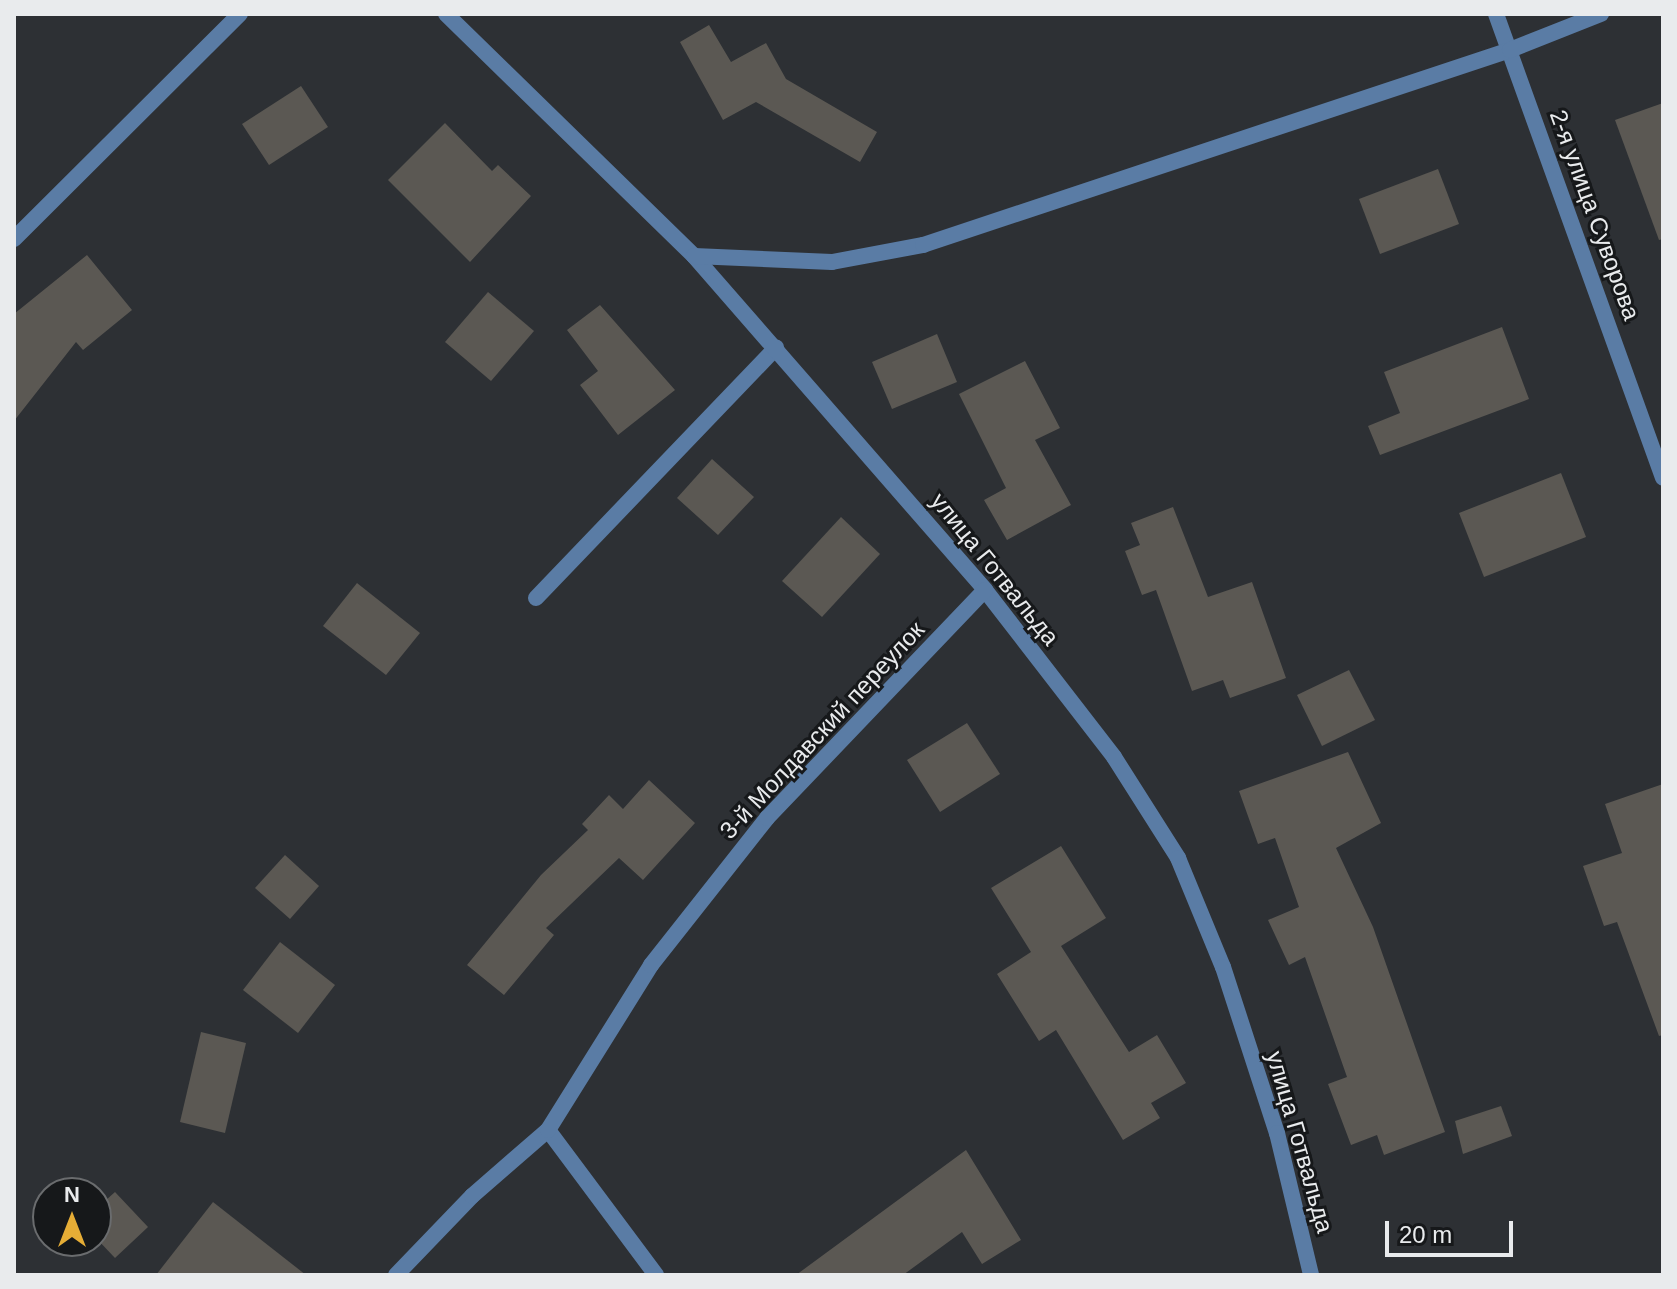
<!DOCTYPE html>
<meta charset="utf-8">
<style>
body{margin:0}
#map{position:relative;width:1677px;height:1289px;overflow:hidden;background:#2d3034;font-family:Helvetica,sans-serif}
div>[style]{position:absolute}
.building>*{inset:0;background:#5b5853}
.lane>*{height:16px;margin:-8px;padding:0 8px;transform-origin:8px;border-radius:8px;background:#5a7ca5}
.street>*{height:16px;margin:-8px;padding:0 8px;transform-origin:8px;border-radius:8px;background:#5a7ca5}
span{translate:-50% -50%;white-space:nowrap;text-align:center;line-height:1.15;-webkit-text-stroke:6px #16181a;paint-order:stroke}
.street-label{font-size:24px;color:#e9ebed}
.frame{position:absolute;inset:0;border:16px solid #e9ebed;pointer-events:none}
.north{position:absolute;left:32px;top:1177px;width:80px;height:80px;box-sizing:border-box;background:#16181a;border:2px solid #6a6c6e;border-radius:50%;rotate:0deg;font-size:22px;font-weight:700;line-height:32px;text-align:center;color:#e9ebed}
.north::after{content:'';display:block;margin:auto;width:28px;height:36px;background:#e6ad36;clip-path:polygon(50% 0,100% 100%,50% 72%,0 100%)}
.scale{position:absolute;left:1385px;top:1221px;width:128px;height:36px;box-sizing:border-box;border:4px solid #e9ebed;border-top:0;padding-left:10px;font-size:24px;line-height:28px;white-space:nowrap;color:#e9ebed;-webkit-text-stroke:6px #16181a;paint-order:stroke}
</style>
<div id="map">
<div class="building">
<i style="clip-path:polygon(709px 25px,731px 62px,766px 43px,786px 79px,877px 132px,860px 162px,756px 102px,723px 120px,680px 42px)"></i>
<i style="clip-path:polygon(301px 86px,328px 127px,269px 165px,242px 124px)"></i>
<i style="clip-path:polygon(1663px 103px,1663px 239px,1659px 240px,1615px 120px)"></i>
<i style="clip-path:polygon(445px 123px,492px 171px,498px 165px,531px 196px,470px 262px,388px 180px)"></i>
<i style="clip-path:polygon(1438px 169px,1459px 224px,1380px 254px,1359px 199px)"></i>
<i style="clip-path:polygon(87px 255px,132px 310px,83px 350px,76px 342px,14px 421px,14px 314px)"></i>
<i style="clip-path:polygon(488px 292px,534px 331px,491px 381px,445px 342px)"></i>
<i style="clip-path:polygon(600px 305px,675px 390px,618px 435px,580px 385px,598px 371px,567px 330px)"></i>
<i style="clip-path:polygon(1502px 327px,1529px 399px,1380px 455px,1368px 426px,1400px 413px,1384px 372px)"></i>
<i style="clip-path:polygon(937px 334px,957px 382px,892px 409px,872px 362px)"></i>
<i style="clip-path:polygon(1025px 361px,1060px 428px,1035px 440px,1071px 505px,1007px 540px,984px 500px,1006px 488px,959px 394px)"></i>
<i style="clip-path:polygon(712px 459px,754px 497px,718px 535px,677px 498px)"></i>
<i style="clip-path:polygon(1561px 473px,1586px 537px,1484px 577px,1459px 513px)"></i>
<i style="clip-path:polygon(1173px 507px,1208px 597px,1252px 582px,1286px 678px,1230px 698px,1223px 680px,1192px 691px,1156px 590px,1142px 595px,1125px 551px,1140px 545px,1131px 523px)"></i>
<i style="clip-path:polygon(841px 517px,880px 554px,822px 617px,782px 581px)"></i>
<i style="clip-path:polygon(357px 583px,420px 633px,386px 675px,323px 626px)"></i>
<i style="clip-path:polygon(1349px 670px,1375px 720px,1322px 746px,1297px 695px)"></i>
<i style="clip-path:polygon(967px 723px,1000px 774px,940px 812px,907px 760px)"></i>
<i style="clip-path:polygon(1348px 752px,1381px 823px,1336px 848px,1373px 927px,1445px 1132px,1384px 1155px,1377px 1135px,1351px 1145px,1328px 1084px,1347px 1077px,1305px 957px,1289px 965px,1268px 920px,1299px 907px,1275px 838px,1258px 844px,1239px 791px)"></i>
<i style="clip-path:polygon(649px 780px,695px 823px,643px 880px,619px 858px,546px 928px,554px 935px,504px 995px,467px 965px,541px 875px,588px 830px,582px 824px,609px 795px,623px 809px)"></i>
<i style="clip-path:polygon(1663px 784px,1663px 1035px,1659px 1036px,1617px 922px,1604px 926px,1583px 866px,1622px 853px,1605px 804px)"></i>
<i style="clip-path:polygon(1061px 846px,1106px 918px,1061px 946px,1129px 1052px,1157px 1035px,1186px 1083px,1151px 1103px,1160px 1118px,1123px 1140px,1056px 1030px,1039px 1041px,997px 974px,1031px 952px,991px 888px)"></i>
<i style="clip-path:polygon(285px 855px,319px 886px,290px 919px,255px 888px)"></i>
<i style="clip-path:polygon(280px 942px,335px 985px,298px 1033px,243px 990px)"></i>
<i style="clip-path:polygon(201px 1032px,246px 1043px,225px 1133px,180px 1122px)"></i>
<i style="clip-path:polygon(1501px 1106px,1512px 1136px,1463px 1154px,1455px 1121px)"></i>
<i style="clip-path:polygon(966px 1150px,1021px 1240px,982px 1264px,962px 1232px,903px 1275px,796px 1275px)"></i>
<i style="clip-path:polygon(115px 1192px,148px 1227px,115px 1258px,96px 1238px,96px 1209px)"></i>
<i style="clip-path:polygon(213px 1202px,306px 1275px,156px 1275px)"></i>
</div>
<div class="lane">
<i style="left:536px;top:598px;width:347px;rotate:-46.2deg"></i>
</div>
<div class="street">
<i style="left:446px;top:14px;width:347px;rotate:44.3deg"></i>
<i style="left:694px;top:256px;width:443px;rotate:48.9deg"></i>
<i style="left:985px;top:590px;width:211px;rotate:52.3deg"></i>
<i style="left:1114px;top:757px;width:120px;rotate:57.6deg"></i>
<i style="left:1178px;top:858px;width:118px;rotate:67.6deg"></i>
<i style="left:1223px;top:967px;width:175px;rotate:72deg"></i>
<i style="left:1277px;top:1133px;width:146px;rotate:76.5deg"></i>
<i style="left:1496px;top:14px;width:493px;rotate:70.2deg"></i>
<i style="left:14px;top:239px;width:319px;rotate:-44.9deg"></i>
<i style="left:694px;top:256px;width:138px;rotate:2.5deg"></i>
<i style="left:832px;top:262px;width:93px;rotate:-10.6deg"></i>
<i style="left:923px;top:245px;width:619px;rotate:-18.38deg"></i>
<i style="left:1510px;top:50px;width:98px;rotate:-21.6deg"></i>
<i style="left:548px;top:1130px;width:181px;rotate:53.3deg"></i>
<i style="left:396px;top:1275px;width:110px;rotate:-46.1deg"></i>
<i style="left:472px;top:1196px;width:101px;rotate:-41deg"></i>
<i style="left:548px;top:1130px;width:195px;rotate:-58deg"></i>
<i style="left:651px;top:965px;width:187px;rotate:-51.7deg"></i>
<i style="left:767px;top:818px;width:315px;rotate:-46.3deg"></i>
</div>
<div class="street-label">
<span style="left:1595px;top:215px;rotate:70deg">2-я улица Суворова</span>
<span style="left:995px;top:569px;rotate:51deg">улица Готвальда</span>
<span style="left:822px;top:730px;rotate:-47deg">3-й Молдавский переулок</span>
<span style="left:1300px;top:1142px;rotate:74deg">улица Готвальда</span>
</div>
<div class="frame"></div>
<div class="north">N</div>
<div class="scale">20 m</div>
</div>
